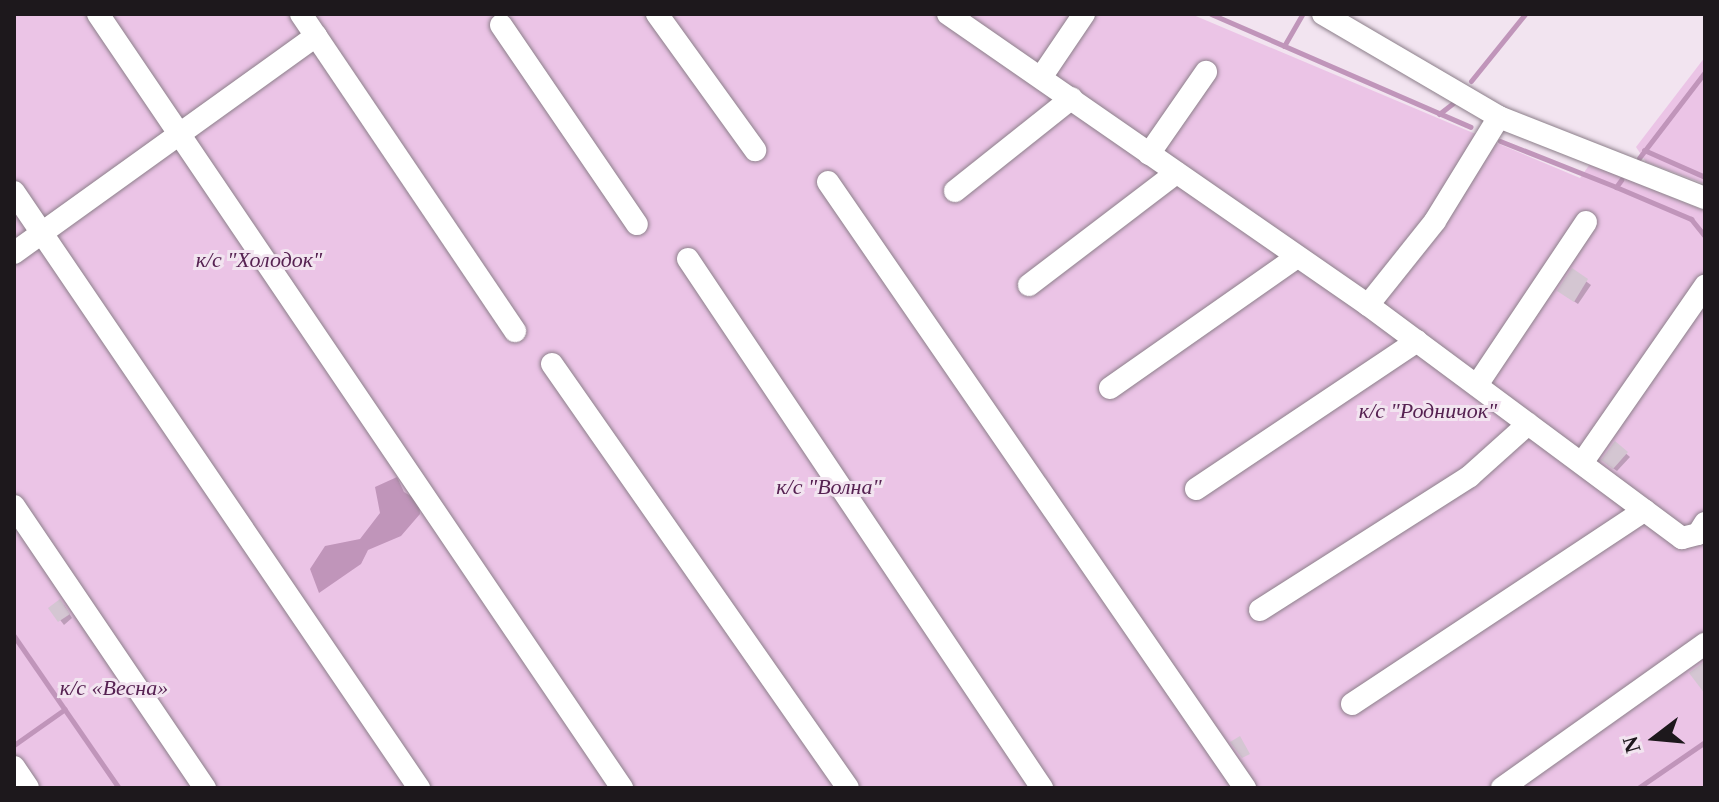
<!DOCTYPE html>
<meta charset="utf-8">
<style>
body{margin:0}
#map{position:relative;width:1719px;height:802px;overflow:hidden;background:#f2e4f0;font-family:Georgia,serif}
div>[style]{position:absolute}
.green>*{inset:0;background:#ebc4e6}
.water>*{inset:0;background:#c095ba}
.shadow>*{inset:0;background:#0003}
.stream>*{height:5px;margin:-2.5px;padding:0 2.5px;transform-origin:2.5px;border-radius:2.5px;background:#c095ba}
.building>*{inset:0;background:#d4c6d2}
.roads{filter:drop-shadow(0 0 2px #8c7f8a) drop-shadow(0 0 2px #8c7f8a)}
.minor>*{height:22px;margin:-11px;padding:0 11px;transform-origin:11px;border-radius:11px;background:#fff}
span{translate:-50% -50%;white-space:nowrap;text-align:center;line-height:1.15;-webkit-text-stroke:6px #f2e4f0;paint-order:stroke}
.park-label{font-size:22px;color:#562252;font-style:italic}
.frame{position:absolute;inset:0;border:16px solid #1d181c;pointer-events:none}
.north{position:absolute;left:1615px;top:698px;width:80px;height:80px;-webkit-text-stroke:6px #f2e4f0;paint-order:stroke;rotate:254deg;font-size:22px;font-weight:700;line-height:32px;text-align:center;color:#1d181c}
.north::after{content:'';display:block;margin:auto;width:28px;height:36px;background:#1d181c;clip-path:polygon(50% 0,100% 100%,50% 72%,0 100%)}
</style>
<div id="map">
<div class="green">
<i style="clip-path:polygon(14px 14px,1191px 14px,1580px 178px,1590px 164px,1705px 211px,1705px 788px,14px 788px)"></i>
<i style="clip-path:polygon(1705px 57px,1705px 184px,1646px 162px,1636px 147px)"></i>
</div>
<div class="water">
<i style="clip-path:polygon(397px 477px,404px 492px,419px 501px,420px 514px,401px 536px,368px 550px,361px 564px,319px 593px,310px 569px,325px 546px,360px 539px,380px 513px,375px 487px)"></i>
</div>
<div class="shadow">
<i style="clip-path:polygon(1572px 271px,1591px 285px,1578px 304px,1563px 294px)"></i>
<i style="clip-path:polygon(1615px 444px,1630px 457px,1617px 471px,1607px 464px)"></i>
<i style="clip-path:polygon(64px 605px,72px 618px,64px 625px,51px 608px)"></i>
</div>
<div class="stream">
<i style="left:1211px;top:14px;width:283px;rotate:23.5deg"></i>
<i style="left:1284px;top:46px;width:36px;rotate:-60deg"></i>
<i style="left:1471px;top:81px;width:86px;rotate:-51.1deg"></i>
<i style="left:1439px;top:114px;width:18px;rotate:-38deg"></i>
<i style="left:1500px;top:141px;width:125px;rotate:21.6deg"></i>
<i style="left:1616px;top:187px;width:9px;rotate:-54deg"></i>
<i style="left:1644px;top:150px;width:67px;rotate:23.9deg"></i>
<i style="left:1639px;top:158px;width:108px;rotate:-52.5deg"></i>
<i style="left:1616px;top:187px;width:82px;rotate:23.1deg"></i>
<i style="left:1691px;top:219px;width:22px;rotate:51deg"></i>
<i style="left:14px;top:636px;width:185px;rotate:55.4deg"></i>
<i style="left:14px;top:745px;width:62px;rotate:-35.2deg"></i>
<i style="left:1638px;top:788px;width:81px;rotate:-34.5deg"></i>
</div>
<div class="building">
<i style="clip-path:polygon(1572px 268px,1588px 279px,1574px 302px,1557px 291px)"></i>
<i style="clip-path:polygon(1615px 441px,1628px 452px,1613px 469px,1601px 460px)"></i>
<i style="clip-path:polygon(60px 599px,70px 614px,58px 622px,48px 608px)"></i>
<i style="clip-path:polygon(1705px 661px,1705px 694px,1689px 673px)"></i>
<i style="clip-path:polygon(1240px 736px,1250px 754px,1242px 758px,1230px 742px)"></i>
</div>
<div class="roads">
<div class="minor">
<i style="left:98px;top:14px;width:935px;rotate:55.9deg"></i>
<i style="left:301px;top:14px;width:27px;rotate:56deg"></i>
<i style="left:657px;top:14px;width:168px;rotate:54.2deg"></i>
<i style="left:948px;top:14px;width:511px;rotate:34.72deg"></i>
<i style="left:1368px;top:305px;width:107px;rotate:-51.4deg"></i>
<i style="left:1435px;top:221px;width:122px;rotate:-58.4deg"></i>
<i style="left:1323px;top:14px;width:204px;rotate:30.3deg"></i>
<i style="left:1499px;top:117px;width:221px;rotate:21.5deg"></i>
<i style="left:501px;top:25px;width:241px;rotate:55.7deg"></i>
<i style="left:1042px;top:76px;width:75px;rotate:-55.9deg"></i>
<i style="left:1149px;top:154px;width:100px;rotate:-55.2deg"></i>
<i style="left:828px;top:182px;width:736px;rotate:55.47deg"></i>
<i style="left:955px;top:191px;width:149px;rotate:-38.5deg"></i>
<i style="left:14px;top:192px;width:721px;rotate:55.8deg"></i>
<i style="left:14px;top:253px;width:372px;rotate:-35.7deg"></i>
<i style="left:316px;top:36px;width:356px;rotate:56deg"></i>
<i style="left:688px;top:259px;width:637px;rotate:56.21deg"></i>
<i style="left:1029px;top:285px;width:185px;rotate:-37.3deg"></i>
<i style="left:1368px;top:305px;width:391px;rotate:36.6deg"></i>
<i style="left:1682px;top:538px;width:16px;rotate:-14deg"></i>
<i style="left:1698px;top:534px;width:13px;rotate:-58deg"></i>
<i style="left:552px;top:364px;width:517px;rotate:55.08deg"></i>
<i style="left:1477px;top:385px;width:196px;rotate:-56.2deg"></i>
<i style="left:1110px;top:388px;width:227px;rotate:-35deg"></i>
<i style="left:1582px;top:463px;width:216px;rotate:-55.2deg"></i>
<i style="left:1196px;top:489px;width:266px;rotate:-33.8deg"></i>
<i style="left:14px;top:506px;width:341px;rotate:55.9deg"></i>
<i style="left:1260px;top:610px;width:249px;rotate:-32.5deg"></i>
<i style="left:1470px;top:476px;width:78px;rotate:-41.9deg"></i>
<i style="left:1352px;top:704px;width:351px;rotate:-33.5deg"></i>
<i style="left:14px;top:767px;width:25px;rotate:56deg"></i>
<i style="left:1502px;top:788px;width:249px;rotate:-35.4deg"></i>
</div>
</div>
<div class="park-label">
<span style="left:259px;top:260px">к/с "Холодок"</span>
<span style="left:1428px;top:411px">к/с "Родничок"</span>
<span style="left:829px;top:487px">к/с "Волна"</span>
<span style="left:114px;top:688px">к/с «Весна»</span>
</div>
<div class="frame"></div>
<div class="north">N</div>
</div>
